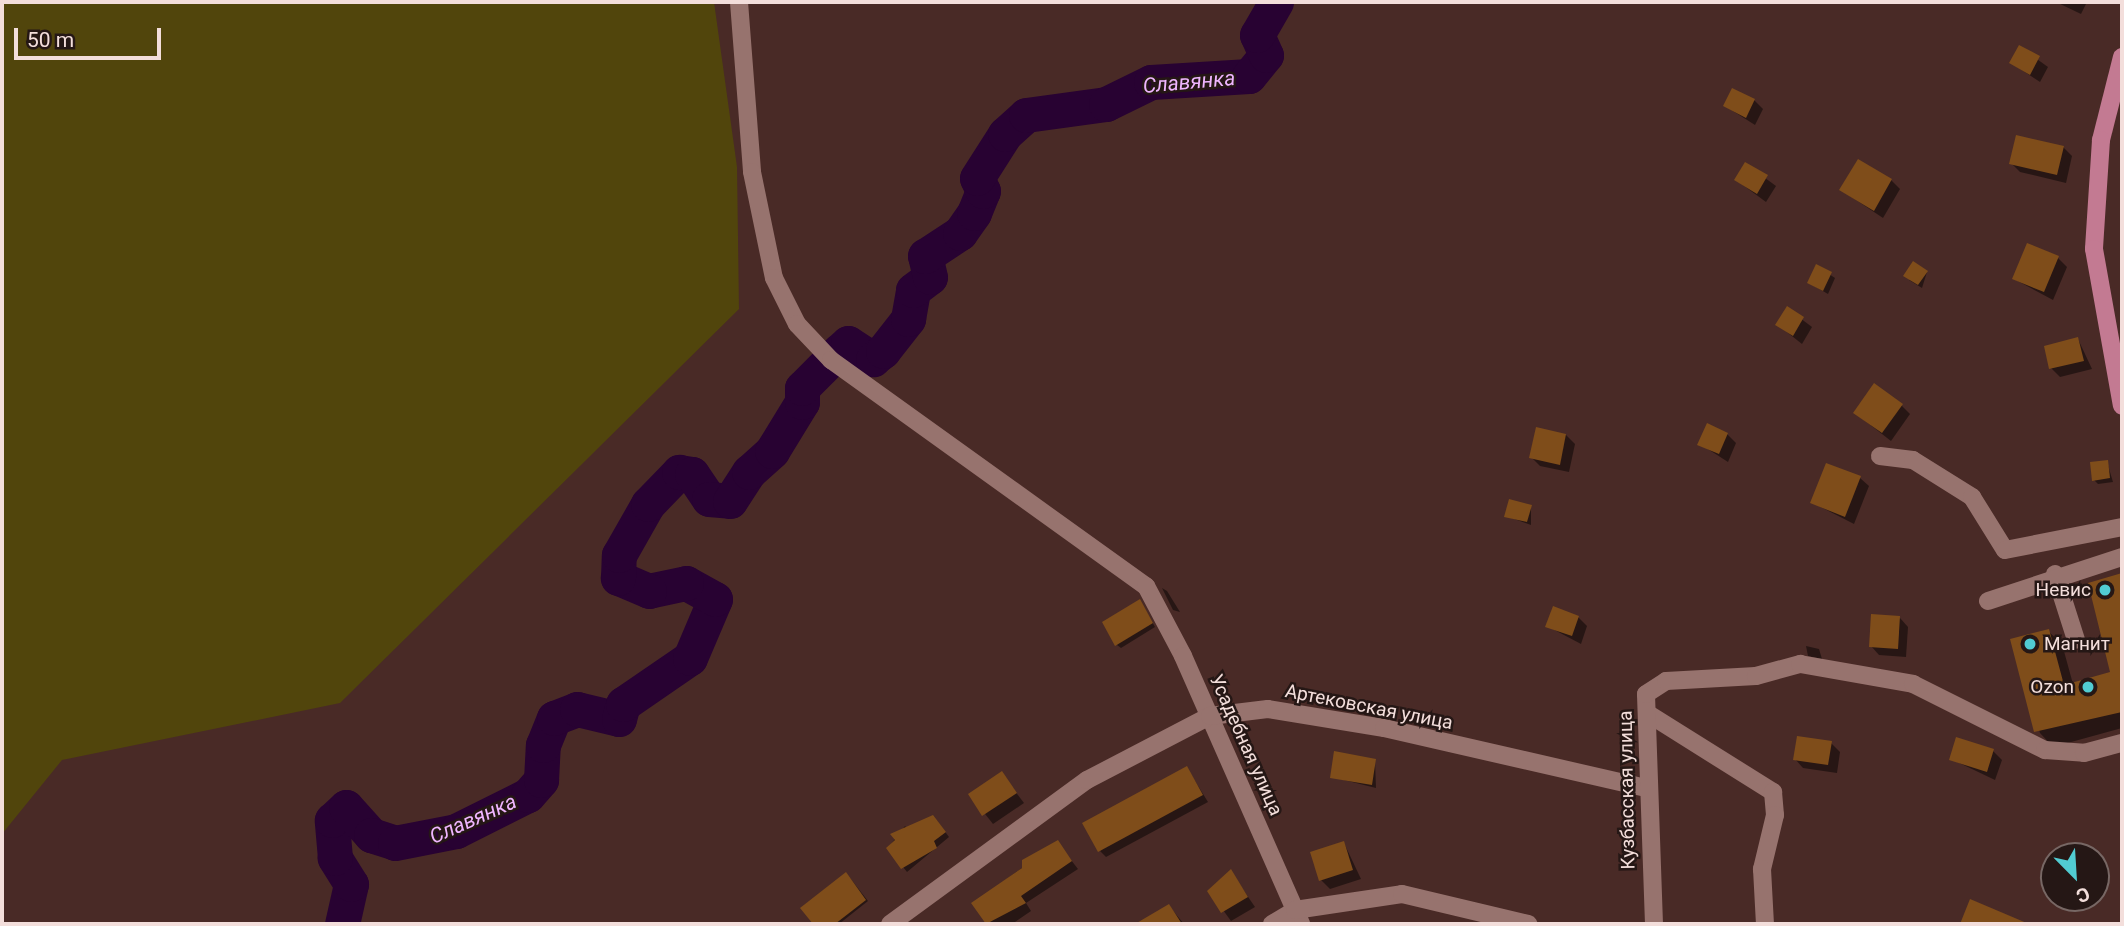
<!DOCTYPE html>
<meta charset="utf-8">
<style>
body{margin:0}
#map{position:relative;width:2124px;height:926px;overflow:hidden;background:#492a26;font-family:Roboto,sans-serif}
div>[style]{position:absolute}
.green>*{inset:0;background:#51450c}
.shadow>*{inset:0;background:#0007}
.river>*{height:35px;margin:-17.5px;padding:0 17.5px;transform-origin:17.5px;border-radius:17.5px;background:#280232}
.building>*{inset:0;background:#7f4d1a}
.minor>*{height:18px;margin:-9px;padding:0 9px;transform-origin:9px;border-radius:9px;background:#97736e}
.major>*{height:18px;margin:-9px;padding:0 9px;transform-origin:9px;border-radius:9px;background:#c37a92}
.dots>*{width:19px;height:19px;translate:-50% -50%;box-sizing:border-box;border:4px solid #251715;border-radius:50%}
span{translate:-50% -50%;white-space:nowrap;text-align:center;line-height:1.15;-webkit-text-stroke:5px #251715;paint-order:stroke}
.poi-label{font-size:19px;color:#f3dedb}
.right{translate:-100% -50%;text-align:right}
.left{translate:0 -50%;text-align:left}
.street-label{font-size:19px;color:#f3dedb}
.water-label{font-size:21px;color:#efb5ff;font-style:italic}
.frame{position:absolute;inset:0;border:4px solid #f3dedb;pointer-events:none}
.north{position:absolute;left:2040px;top:842px;width:70px;height:70px;box-sizing:border-box;background:#251715;border:2px solid #776764;border-radius:50%;rotate:156deg;font-size:19px;font-weight:700;line-height:28px;text-align:center;color:#f3dedb}
.north::after{content:'';display:block;margin:auto;width:24px;height:32px;background:#51ccd2;clip-path:polygon(50% 0,100% 100%,50% 72%,0 100%)}
.scale{position:absolute;left:14px;top:28px;width:147px;height:32px;box-sizing:border-box;border:4px solid #f3dedb;border-top:0;padding-left:9px;font-size:21px;line-height:24px;white-space:nowrap;color:#f3dedb;-webkit-text-stroke:5px #251715;paint-order:stroke}
</style>
<div id="map">
<div class="green">
<i style="clip-path:polygon(2px 2px,714px 2px,737px 167px,739px 309px,340px 703px,62px 760px,2px 834px)"></i>
</div>
<div class="shadow">
<i style="clip-path:polygon(2056px 2px,2087px 2px,2081px 14px)"></i>
<i style="clip-path:polygon(2020px 47px,2048px 67px,2040px 82px,2011px 63px)"></i>
<i style="clip-path:polygon(1754px 100px,1763px 109px,1755px 125px,1725px 106px)"></i>
<i style="clip-path:polygon(2063px 147px,2072px 156px,2066px 183px,2020px 172px,2011px 163px)"></i>
<i style="clip-path:polygon(1746px 164px,1776px 186px,1766px 202px,1736px 180px)"></i>
<i style="clip-path:polygon(1891px 180px,1900px 189px,1883px 218px,1841px 190px)"></i>
<i style="clip-path:polygon(2058px 258px,2067px 267px,2053px 300px,2014px 279px)"></i>
<i style="clip-path:polygon(1817px 266px,1835px 278px,1828px 294px,1809px 283px)"></i>
<i style="clip-path:polygon(1927px 272px,1922px 288px,1909px 280px)"></i>
<i style="clip-path:polygon(1788px 309px,1812px 327px,1802px 344px,1778px 325px)"></i>
<i style="clip-path:polygon(2078px 339px,2092px 369px,2060px 377px,2051px 368px)"></i>
<i style="clip-path:polygon(1901px 405px,1910px 414px,1891px 441px,1855px 413px)"></i>
<i style="clip-path:polygon(1727px 434px,1736px 443px,1728px 462px,1700px 444px)"></i>
<i style="clip-path:polygon(1566px 435px,1575px 444px,1569px 472px,1540px 466px,1531px 457px)"></i>
<i style="clip-path:polygon(2107px 462px,2113px 482px,2098px 484px,2094px 480px)"></i>
<i style="clip-path:polygon(1860px 478px,1869px 486px,1854px 524px,1813px 503px)"></i>
<i style="clip-path:polygon(1531px 506px,1531px 525px,1506px 516px)"></i>
<i style="clip-path:polygon(2122px 575px,2122px 728px,2053px 747px,2040px 733px,2012px 641px,2048px 631px,2062px 644px,2073px 684px,2112px 674px,2090px 584px)"></i>
<i style="clip-path:polygon(1162px 588px,1167px 591px,1180px 612px,1173px 610px)"></i>
<i style="clip-path:polygon(1140px 601px,1155px 627px,1121px 648px,1117px 645px)"></i>
<i style="clip-path:polygon(1578px 617px,1587px 626px,1581px 644px,1547px 626px)"></i>
<i style="clip-path:polygon(1900px 618px,1908px 627px,1906px 657px,1879px 655px,1871px 646px)"></i>
<i style="clip-path:polygon(1806px 646px,1819px 649px,1822px 659px,1808px 656px)"></i>
<i style="clip-path:polygon(1831px 743px,1840px 752px,1837px 773px,1803px 768px,1795px 759px)"></i>
<i style="clip-path:polygon(1993px 751px,2002px 760px,1995px 780px,1951px 759px)"></i>
<i style="clip-path:polygon(1375px 760px,1376px 788px,1332px 777px)"></i>
<i style="clip-path:polygon(1187px 768px,1208px 802px,1106px 857px,1100px 851px)"></i>
<i style="clip-path:polygon(1002px 774px,1024px 803px,993px 824px,970px 795px)"></i>
<i style="clip-path:polygon(937px 821px,949px 837px,907px 872px,888px 848px,905px 826px,910px 832px)"></i>
<i style="clip-path:polygon(1057px 842px,1078px 869px,1026px 903px,1031px 911px,1012px 924px,988px 924px,974px 903px)"></i>
<i style="clip-path:polygon(1344px 843px,1361px 879px,1330px 889px,1321px 880px)"></i>
<i style="clip-path:polygon(1231px 872px,1255px 907px,1231px 921px,1210px 892px)"></i>
<i style="clip-path:polygon(850px 878px,868px 901px,839px 924px,815px 924px,803px 909px)"></i>
<i style="clip-path:polygon(1169px 906px,1184px 924px,1151px 924px,1157px 920px)"></i>
</div>
<div class="river">
<i style="left:342px;top:924px;width:41px;rotate:-77.3deg"></i>
<i style="left:351px;top:884px;width:31px;rotate:-122deg"></i>
<i style="left:335px;top:858px;width:38px;rotate:-95deg"></i>
<i style="left:332px;top:820px;width:19px;rotate:-43deg"></i>
<i style="left:346px;top:807px;width:38px;rotate:48deg"></i>
<i style="left:371px;top:835px;width:25px;rotate:18deg"></i>
<i style="left:395px;top:843px;width:62px;rotate:-11.1deg"></i>
<i style="left:456px;top:831px;width:80px;rotate:-26.6deg"></i>
<i style="left:528px;top:795px;width:20px;rotate:-49deg"></i>
<i style="left:541px;top:780px;width:35px;rotate:-87deg"></i>
<i style="left:543px;top:745px;width:29px;rotate:-68deg"></i>
<i style="left:554px;top:718px;width:25px;rotate:-21deg"></i>
<i style="left:577px;top:709px;width:43px;rotate:13.4deg"></i>
<i style="left:619px;top:719px;width:16px;rotate:-75deg"></i>
<i style="left:623px;top:704px;width:81px;rotate:-34.5deg"></i>
<i style="left:690px;top:658px;width:64px;rotate:-67deg"></i>
<i style="left:715px;top:599px;width:33px;rotate:-151deg"></i>
<i style="left:686px;top:583px;width:38px;rotate:168deg"></i>
<i style="left:649px;top:591px;width:34px;rotate:-157deg"></i>
<i style="left:618px;top:578px;width:23px;rotate:-88deg"></i>
<i style="left:619px;top:555px;width:59px;rotate:-60.4deg"></i>
<i style="left:648px;top:504px;width:45px;rotate:-45.9deg"></i>
<i style="left:679px;top:472px;width:13px;rotate:9deg"></i>
<i style="left:692px;top:474px;width:30px;rotate:56deg"></i>
<i style="left:709px;top:499px;width:21px;rotate:5deg"></i>
<i style="left:730px;top:501px;width:35px;rotate:-57deg"></i>
<i style="left:749px;top:472px;width:31px;rotate:-42deg"></i>
<i style="left:772px;top:451px;width:57px;rotate:-58.5deg"></i>
<i style="left:802px;top:402px;width:14px;rotate:-90deg"></i>
<i style="left:802px;top:388px;width:52px;rotate:-45deg"></i>
<i style="left:839px;top:351px;width:12px;rotate:-42deg"></i>
<i style="left:848px;top:343px;width:30px;rotate:33deg"></i>
<i style="left:873px;top:359px;width:13px;rotate:-39deg"></i>
<i style="left:883px;top:351px;width:41px;rotate:-52deg"></i>
<i style="left:908px;top:319px;width:29px;rotate:-80deg"></i>
<i style="left:913px;top:290px;width:21px;rotate:-37deg"></i>
<i style="left:930px;top:277px;width:22px;rotate:-103deg"></i>
<i style="left:925px;top:256px;width:42px;rotate:-33.3deg"></i>
<i style="left:960px;top:233px;width:24px;rotate:-55deg"></i>
<i style="left:974px;top:213px;width:24px;rotate:-68deg"></i>
<i style="left:983px;top:191px;width:14px;rotate:-115deg"></i>
<i style="left:977px;top:178px;width:52px;rotate:-57.5deg"></i>
<i style="left:1005px;top:134px;width:28px;rotate:-42deg"></i>
<i style="left:1026px;top:115px;width:81px;rotate:-7.8deg"></i>
<i style="left:1106px;top:104px;width:50px;rotate:-26.1deg"></i>
<i style="left:1151px;top:82px;width:98px;rotate:-3.5deg"></i>
<i style="left:1249px;top:76px;width:27px;rotate:-51deg"></i>
<i style="left:1266px;top:55px;width:22px;rotate:-114deg"></i>
<i style="left:1257px;top:35px;width:38px;rotate:-60deg"></i>
</div>
<div class="building">
<i style="clip-path:polygon(2019px 45px,2040px 56px,2030px 75px,2009px 63px)"></i>
<i style="clip-path:polygon(1732px 88px,1755px 99px,1746px 118px,1723px 106px)"></i>
<i style="clip-path:polygon(2016px 135px,2064px 146px,2057px 175px,2009px 164px)"></i>
<i style="clip-path:polygon(1858px 159px,1892px 179px,1874px 211px,1839px 190px)"></i>
<i style="clip-path:polygon(1745px 162px,1768px 175px,1757px 194px,1734px 180px)"></i>
<i style="clip-path:polygon(2027px 243px,2059px 256px,2044px 292px,2012px 279px)"></i>
<i style="clip-path:polygon(1913px 261px,1928px 271px,1918px 285px,1903px 276px)"></i>
<i style="clip-path:polygon(1816px 264px,1832px 272px,1823px 291px,1807px 283px)"></i>
<i style="clip-path:polygon(1787px 306px,1804px 317px,1793px 336px,1775px 325px)"></i>
<i style="clip-path:polygon(2078px 337px,2084px 361px,2049px 369px,2044px 346px)"></i>
<i style="clip-path:polygon(1874px 383px,1903px 404px,1882px 433px,1853px 413px)"></i>
<i style="clip-path:polygon(1707px 423px,1728px 433px,1719px 454px,1697px 445px)"></i>
<i style="clip-path:polygon(1536px 427px,1566px 434px,1560px 465px,1529px 458px)"></i>
<i style="clip-path:polygon(2108px 460px,2110px 478px,2092px 481px,2090px 462px)"></i>
<i style="clip-path:polygon(1826px 463px,1861px 476px,1845px 517px,1810px 503px)"></i>
<i style="clip-path:polygon(1509px 499px,1532px 505px,1527px 522px,1504px 517px)"></i>
<i style="clip-path:polygon(2122px 573px,2122px 712px,2034px 732px,2010px 639px,2049px 629px,2064px 685px,2110px 672px,2088px 583px)"></i>
<i style="clip-path:polygon(1140px 599px,1153px 623px,1115px 646px,1102px 622px)"></i>
<i style="clip-path:polygon(1553px 606px,1579px 616px,1572px 636px,1545px 627px)"></i>
<i style="clip-path:polygon(1871px 614px,1900px 616px,1898px 649px,1869px 647px)"></i>
<i style="clip-path:polygon(1797px 736px,1832px 741px,1828px 765px,1793px 760px)"></i>
<i style="clip-path:polygon(1956px 737px,1994px 749px,1987px 772px,1949px 760px)"></i>
<i style="clip-path:polygon(1334px 751px,1376px 759px,1372px 785px,1330px 778px)"></i>
<i style="clip-path:polygon(1187px 766px,1203px 795px,1098px 852px,1082px 823px)"></i>
<i style="clip-path:polygon(1002px 771px,1017px 793px,982px 816px,968px 794px)"></i>
<i style="clip-path:polygon(933px 815px,946px 832px,934px 841px,937px 848px,901px 869px,886px 848px,895px 840px,890px 834px)"></i>
<i style="clip-path:polygon(1058px 840px,1072px 861px,1021px 896px,1026px 903px,986px 924px,971px 903px,1022px 868px,1022px 860px)"></i>
<i style="clip-path:polygon(1344px 841px,1353px 870px,1319px 881px,1310px 852px)"></i>
<i style="clip-path:polygon(1231px 869px,1248px 897px,1221px 913px,1207px 891px)"></i>
<i style="clip-path:polygon(846px 872px,866px 900px,835px 924px,813px 924px,800px 908px)"></i>
<i style="clip-path:polygon(1970px 899px,2029px 924px,1960px 924px)"></i>
<i style="clip-path:polygon(1169px 904px,1182px 924px,1135px 924px)"></i>
</div>
<div class="minor">
<i style="left:739px;top:2px;width:170px;rotate:85.6deg"></i>
<i style="left:752px;top:172px;width:108px;rotate:78.3deg"></i>
<i style="left:774px;top:278px;width:51px;rotate:63.4deg"></i>
<i style="left:797px;top:324px;width:50px;rotate:46.6deg"></i>
<i style="left:831px;top:360px;width:388px;rotate:35.7deg"></i>
<i style="left:1146px;top:586px;width:79px;rotate:62.1deg"></i>
<i style="left:1183px;top:656px;width:293px;rotate:66.2deg"></i>
<i style="left:1880px;top:456px;width:33px;rotate:7deg"></i>
<i style="left:1913px;top:460px;width:70px;rotate:32.1deg"></i>
<i style="left:1972px;top:497px;width:62px;rotate:58.1deg"></i>
<i style="left:2005px;top:550px;width:119px;rotate:-11.1deg"></i>
<i style="left:2055px;top:574px;width:69px;rotate:72.3deg"></i>
<i style="left:1988px;top:601px;width:141px;rotate:-18.2deg"></i>
<i style="left:1647px;top:713px;width:149px;rotate:32.1deg"></i>
<i style="left:1773px;top:792px;width:23px;rotate:85deg"></i>
<i style="left:1775px;top:815px;width:56px;rotate:103.5deg"></i>
<i style="left:1762px;top:869px;width:55px;rotate:86.9deg"></i>
<i style="left:890px;top:924px;width:244px;rotate:-36.2deg"></i>
<i style="left:1087px;top:780px;width:139px;rotate:-27.5deg"></i>
<i style="left:1210px;top:716px;width:58px;rotate:-6.9deg"></i>
<i style="left:1268px;top:709px;width:118px;rotate:9.3deg"></i>
<i style="left:1384px;top:728px;width:270px;rotate:12.9deg"></i>
<i style="left:1272px;top:924px;width:27px;rotate:-31deg"></i>
<i style="left:1295px;top:910px;width:108px;rotate:-8.5deg"></i>
<i style="left:1402px;top:894px;width:130px;rotate:13.4deg"></i>
<i style="left:1654px;top:924px;width:230px;rotate:-92deg"></i>
<i style="left:1646px;top:694px;width:24px;rotate:-33deg"></i>
<i style="left:1666px;top:681px;width:90px;rotate:-3.2deg"></i>
<i style="left:1756px;top:676px;width:46px;rotate:-15.3deg"></i>
<i style="left:1800px;top:664px;width:115px;rotate:10deg"></i>
<i style="left:1913px;top:684px;width:148px;rotate:26.6deg"></i>
<i style="left:2045px;top:750px;width:39px;rotate:4deg"></i>
<i style="left:2084px;top:753px;width:39px;rotate:-15deg"></i>
</div>
<div class="major">
<i style="left:2122px;top:57px;width:86px;rotate:104.2deg"></i>
<i style="left:2101px;top:140px;width:109px;rotate:93.7deg"></i>
<i style="left:2094px;top:249px;width:159px;rotate:79.9deg"></i>
</div>
<div class="dots">
<i style="left:2105px;top:590px;background:#51ccd2"></i>
<i style="left:2030px;top:644px;background:#51ccd2"></i>
<i style="left:2088px;top:687px;background:#51ccd2"></i>
</div>
<div class="poi-label">
<span class="right" style="left:2091px;top:590px">Невис</span>
<span class="left" style="left:2044px;top:644px">Магнит</span>
<span class="right" style="left:2074px;top:687px">Ozon</span>
</div>
<div class="street-label">
<span style="left:1369px;top:707px;rotate:11deg">Артековская улица</span>
<span style="left:1246px;top:745px;rotate:66deg">Усадебная улица</span>
<span style="left:1627px;top:790px;rotate:-91deg">Кузбасская улица</span>
</div>
<div class="water-label">
<span style="left:1189px;top:82px;rotate:-5deg">Славянка</span>
<span style="left:473px;top:819px;rotate:-24deg">Славянка</span>
</div>
<div class="frame"></div>
<div class="north">С</div>
<div class="scale">50 m</div>
</div>
